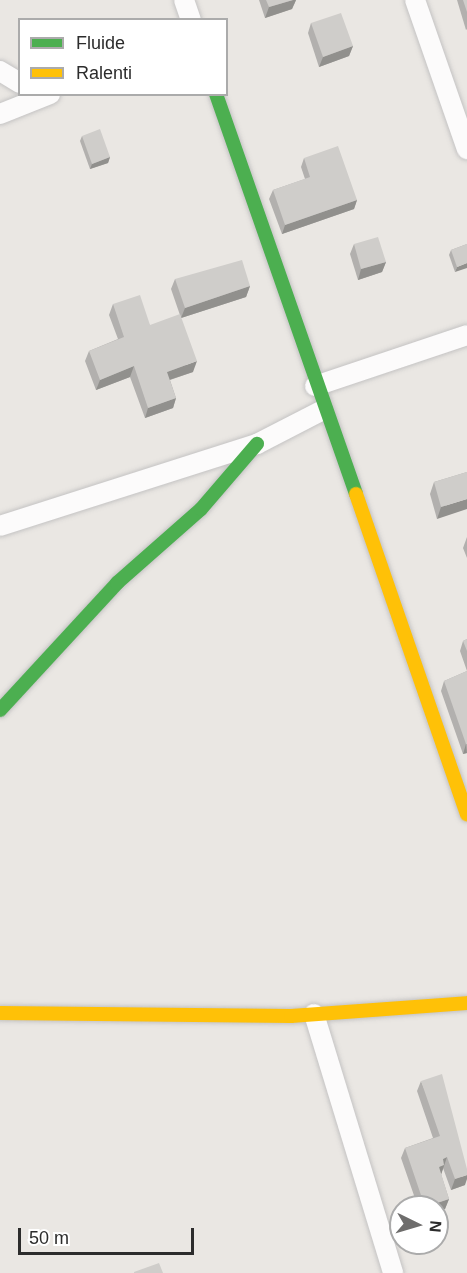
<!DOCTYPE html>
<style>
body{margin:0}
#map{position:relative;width:467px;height:1273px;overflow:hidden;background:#eae7e3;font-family:Arial,sans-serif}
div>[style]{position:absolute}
.roads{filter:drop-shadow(0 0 2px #c4c3c3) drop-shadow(0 0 2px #c4c3c3)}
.street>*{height:20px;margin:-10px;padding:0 10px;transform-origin:10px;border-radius:10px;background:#fcfbfb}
.fast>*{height:14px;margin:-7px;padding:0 7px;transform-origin:7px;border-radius:7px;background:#4caf50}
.slow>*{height:14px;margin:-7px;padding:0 7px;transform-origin:7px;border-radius:7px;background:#ffc107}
.wall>*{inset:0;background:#b2b0ae}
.shaded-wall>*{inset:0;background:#91908d}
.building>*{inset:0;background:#cfcdca}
span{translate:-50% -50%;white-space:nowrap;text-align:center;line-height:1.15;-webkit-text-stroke:4.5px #fff;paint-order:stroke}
.legend{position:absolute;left:18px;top:18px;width:210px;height:78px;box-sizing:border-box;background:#fff;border:2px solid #ababab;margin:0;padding:8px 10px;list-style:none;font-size:18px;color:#2c2c2c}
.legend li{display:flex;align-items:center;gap:12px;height:30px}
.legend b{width:30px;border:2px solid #ababab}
.north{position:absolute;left:389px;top:1195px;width:60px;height:60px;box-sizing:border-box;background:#fff;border:2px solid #ababab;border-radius:50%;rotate:95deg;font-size:16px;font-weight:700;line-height:24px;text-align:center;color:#2c2c2c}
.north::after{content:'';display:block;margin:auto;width:21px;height:27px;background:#6e6d6c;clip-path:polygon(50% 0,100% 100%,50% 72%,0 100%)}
.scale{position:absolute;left:18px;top:1228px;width:176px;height:27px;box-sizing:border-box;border:3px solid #2c2c2c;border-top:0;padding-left:8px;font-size:18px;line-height:21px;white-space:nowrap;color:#2c2c2c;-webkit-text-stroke:4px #fff;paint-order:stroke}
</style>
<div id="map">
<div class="roads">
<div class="street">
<i style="left:184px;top:0;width:21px;rotate:71deg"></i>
<i style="left:415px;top:0;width:158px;rotate:70.8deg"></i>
<i style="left:0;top:71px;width:23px;rotate:31deg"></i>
<i style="left:0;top:114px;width:54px;rotate:-21.8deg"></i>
<i style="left:315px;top:386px;width:160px;rotate:-18.5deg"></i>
<i style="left:0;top:526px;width:270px;rotate:-17.7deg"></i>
<i style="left:257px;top:444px;width:74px;rotate:-27.3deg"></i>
<i style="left:314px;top:1014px;width:271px;rotate:73deg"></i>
</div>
<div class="fast">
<i style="left:216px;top:94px;width:424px;rotate:70.7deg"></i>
<i style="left:0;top:710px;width:173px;rotate:-47.3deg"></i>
<i style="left:117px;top:583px;width:112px;rotate:-41.4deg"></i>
<i style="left:201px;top:509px;width:86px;rotate:-49.3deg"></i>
</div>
<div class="slow">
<i style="left:356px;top:494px;width:339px;rotate:70.9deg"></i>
<i style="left:0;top:1013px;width:291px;rotate:0.6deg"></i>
<i style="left:291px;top:1016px;width:176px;rotate:-4.2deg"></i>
</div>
</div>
<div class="wall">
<i style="clip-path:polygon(259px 0,296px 0,292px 9px,265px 18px)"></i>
<i style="clip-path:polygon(457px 0,467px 0,467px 29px,466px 30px)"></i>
<i style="clip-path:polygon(311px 23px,353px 46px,349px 56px,319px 67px,308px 33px)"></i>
<i style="clip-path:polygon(82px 136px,110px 157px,108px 163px,90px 169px,80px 141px)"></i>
<i style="clip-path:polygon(304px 158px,357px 200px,354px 209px,282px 234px,269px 199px,273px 190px,305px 179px,301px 167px)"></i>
<i style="clip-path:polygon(354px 244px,386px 262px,382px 272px,358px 280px,350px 254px)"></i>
<i style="clip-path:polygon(467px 244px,455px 272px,449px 255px,451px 250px)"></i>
<i style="clip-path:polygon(175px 279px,250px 286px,246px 297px,181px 318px,171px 289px)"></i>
<i style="clip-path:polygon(113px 304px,150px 325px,193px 372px,170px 380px,176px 398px,173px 408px,145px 418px,130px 377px,96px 390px,85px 361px,89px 351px,118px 339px,109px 315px)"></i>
<i style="clip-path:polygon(467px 472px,437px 519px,430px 494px,434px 482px)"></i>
<i style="clip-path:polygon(467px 537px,467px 558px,463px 548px)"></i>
<i style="clip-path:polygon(467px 639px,467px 753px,463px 754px,441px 691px,444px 681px,467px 671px,460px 651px,463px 641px)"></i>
<i style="clip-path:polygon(421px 1081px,465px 1185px,451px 1190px,443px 1168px,441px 1174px,449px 1199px,445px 1209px,437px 1207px,418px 1207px,401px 1158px,405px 1148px,433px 1138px,417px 1091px)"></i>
</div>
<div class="shaded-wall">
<i style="clip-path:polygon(293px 0,296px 0,292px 9px,265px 18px,269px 7px)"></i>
<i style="clip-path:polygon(353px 46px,349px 56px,319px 67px,323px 57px)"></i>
<i style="clip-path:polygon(110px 157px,108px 163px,90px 169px,92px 164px)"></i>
<i style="clip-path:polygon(357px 200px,354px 209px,282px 234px,285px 225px)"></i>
<i style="clip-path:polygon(386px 262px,382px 272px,358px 280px,361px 269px)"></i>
<i style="clip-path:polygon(467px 263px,467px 268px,455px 272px,457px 267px)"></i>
<i style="clip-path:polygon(250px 286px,246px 297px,181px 318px,185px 308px)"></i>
<i style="clip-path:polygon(197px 361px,193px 372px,163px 382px,167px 372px)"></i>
<i style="clip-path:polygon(134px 366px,130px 377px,96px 390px,100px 380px)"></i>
<i style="clip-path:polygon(176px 398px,173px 408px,145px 418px,148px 408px)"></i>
<i style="clip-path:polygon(467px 499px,467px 509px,437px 519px,441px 507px)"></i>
<i style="clip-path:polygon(466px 744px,467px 753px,463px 754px)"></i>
<i style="clip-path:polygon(447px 1157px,441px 1175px,435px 1177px,443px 1159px)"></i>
<i style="clip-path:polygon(467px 1175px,467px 1179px,465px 1185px,451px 1190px,455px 1179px)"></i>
<i style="clip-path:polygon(449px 1199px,445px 1209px,437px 1212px,437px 1207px,425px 1207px)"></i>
</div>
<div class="building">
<i style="clip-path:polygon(266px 0,293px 0,269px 7px)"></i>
<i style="clip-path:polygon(463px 0,467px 0,467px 12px)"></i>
<i style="clip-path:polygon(341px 13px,353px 46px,323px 57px,311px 23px)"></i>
<i style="clip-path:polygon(100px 129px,110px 157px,92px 164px,82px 136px)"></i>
<i style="clip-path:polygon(338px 146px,357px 200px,285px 225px,273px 190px,310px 177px,304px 158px)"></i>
<i style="clip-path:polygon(378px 237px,386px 262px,361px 269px,354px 244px)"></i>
<i style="clip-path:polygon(467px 244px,467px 263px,457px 267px,451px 250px)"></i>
<i style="clip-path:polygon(242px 260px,250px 286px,185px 308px,175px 279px)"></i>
<i style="clip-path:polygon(140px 295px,150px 325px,180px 314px,197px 361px,167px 372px,176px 398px,148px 408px,134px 366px,100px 380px,89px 351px,124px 337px,113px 304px)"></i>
<i style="clip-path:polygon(467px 472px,467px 499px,441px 507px,434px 482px)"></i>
<i style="clip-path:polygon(467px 639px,467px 651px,463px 641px)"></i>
<i style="clip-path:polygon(467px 671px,467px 744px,466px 744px,444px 681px)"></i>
<i style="clip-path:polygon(442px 1074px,467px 1169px,467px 1175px,455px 1179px,447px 1157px,443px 1159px,444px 1165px,439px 1167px,449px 1199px,425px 1207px,405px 1148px,440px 1136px,421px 1081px)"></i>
<i style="clip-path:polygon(159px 1263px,163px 1273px,134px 1273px,134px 1272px)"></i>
</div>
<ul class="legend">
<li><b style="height:8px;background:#4caf50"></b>Fluide</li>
<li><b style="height:8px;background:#ffc107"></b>Ralenti</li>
</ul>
<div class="north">N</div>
<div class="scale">50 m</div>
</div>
